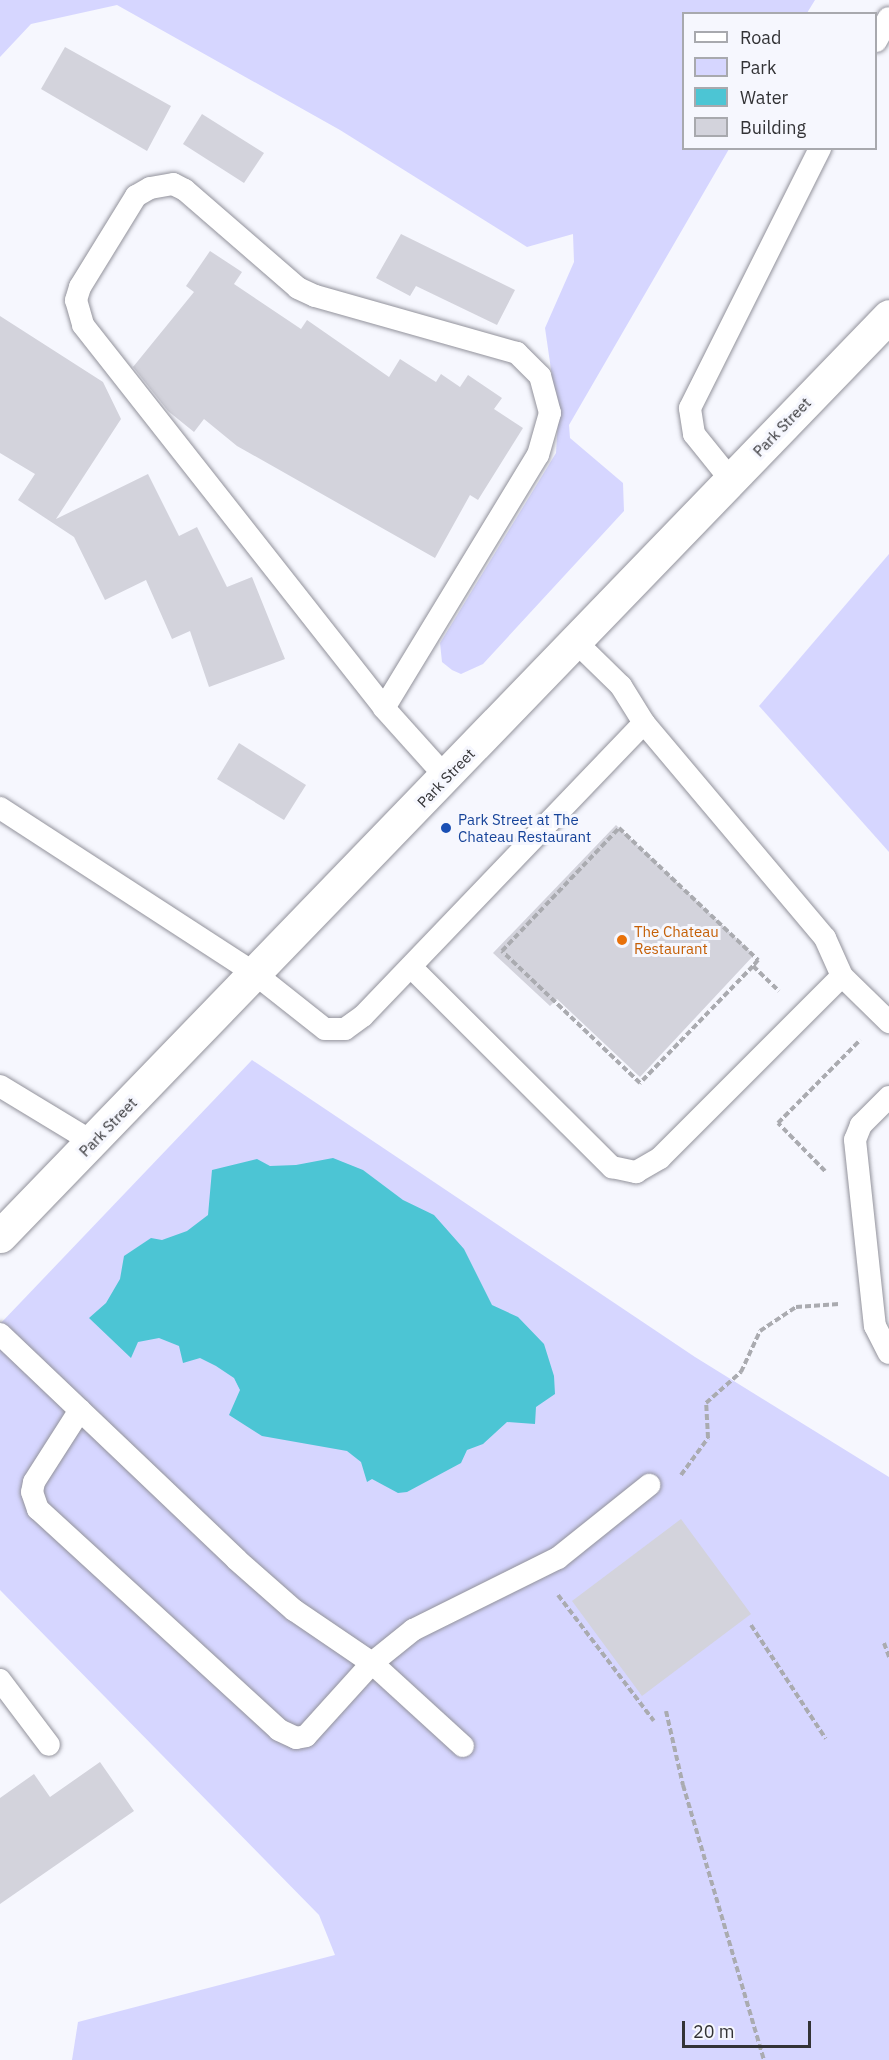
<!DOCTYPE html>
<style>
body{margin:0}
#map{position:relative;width:889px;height:2060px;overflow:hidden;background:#f6f7fe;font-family:"IBM Plex Sans",sans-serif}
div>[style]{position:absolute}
.green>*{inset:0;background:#d6d6ff}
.water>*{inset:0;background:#4cc5d4}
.building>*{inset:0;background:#d3d3dc}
.path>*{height:4px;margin-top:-2px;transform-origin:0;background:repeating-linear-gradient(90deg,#aaabb0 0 6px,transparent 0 9px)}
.roads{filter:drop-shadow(0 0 2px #92929b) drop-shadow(0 0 2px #92929b)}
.lane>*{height:22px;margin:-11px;padding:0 11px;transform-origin:11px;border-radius:11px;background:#fff}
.secondary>*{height:33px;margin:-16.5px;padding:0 16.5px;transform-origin:16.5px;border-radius:16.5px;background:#fff}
.dots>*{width:16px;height:16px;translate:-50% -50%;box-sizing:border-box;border:3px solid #f6f7fe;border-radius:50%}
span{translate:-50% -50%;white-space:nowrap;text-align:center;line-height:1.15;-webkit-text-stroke:6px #f6f7fe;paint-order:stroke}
.street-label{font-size:15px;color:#333336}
.transit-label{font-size:15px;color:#164399}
.left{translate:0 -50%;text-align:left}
.food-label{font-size:15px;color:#c56008}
.legend{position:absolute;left:682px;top:12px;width:195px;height:138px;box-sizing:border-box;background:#f6f7fe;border:2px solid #a8a9ae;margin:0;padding:8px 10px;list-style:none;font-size:18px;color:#333336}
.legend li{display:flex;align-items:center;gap:12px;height:30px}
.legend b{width:30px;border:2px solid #a8a9ae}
.scale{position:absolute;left:682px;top:2021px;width:129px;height:27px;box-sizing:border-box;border:3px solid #333336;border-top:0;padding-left:8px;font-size:18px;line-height:21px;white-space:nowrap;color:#333336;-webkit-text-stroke:4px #f6f7fe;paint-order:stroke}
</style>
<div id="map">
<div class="green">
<i style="clip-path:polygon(0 0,815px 0,807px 13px,684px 14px,684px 148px,729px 149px,569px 425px,570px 438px,623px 483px,624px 511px,483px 664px,461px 674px,452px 670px,442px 662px,440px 643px,556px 453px,558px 418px,545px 328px,574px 262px,573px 234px,527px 247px,340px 130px,117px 5px,31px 24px,0 57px)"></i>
<i style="clip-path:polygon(889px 554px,889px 852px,759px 706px)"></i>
<i style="clip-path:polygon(252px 1060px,695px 1357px,889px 1477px,889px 2060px,72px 2060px,78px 2022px,335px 1955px,319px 1915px,0 1590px,0 1324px)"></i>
</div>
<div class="water">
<i style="clip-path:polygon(333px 1158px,363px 1170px,403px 1200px,434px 1215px,464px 1249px,492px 1305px,518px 1317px,544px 1344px,554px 1376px,555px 1394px,536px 1407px,535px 1424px,507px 1422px,483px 1444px,467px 1450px,461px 1463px,407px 1492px,398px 1493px,372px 1479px,367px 1482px,361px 1462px,347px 1451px,262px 1436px,229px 1415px,240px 1390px,234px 1378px,216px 1366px,200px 1358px,183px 1363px,179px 1346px,159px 1338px,138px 1342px,131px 1358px,89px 1318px,106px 1303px,120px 1279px,124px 1256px,151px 1238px,162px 1240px,187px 1231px,208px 1215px,212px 1170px,257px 1159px,270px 1166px,296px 1165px)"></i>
</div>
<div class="building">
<i style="clip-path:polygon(65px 47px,171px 106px,147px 151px,41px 89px)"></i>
<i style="clip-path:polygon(202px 114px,264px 153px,244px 183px,183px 144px)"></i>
<i style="clip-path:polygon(401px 234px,515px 290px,497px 325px,416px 286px,410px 296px,376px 278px)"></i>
<i style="clip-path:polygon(210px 251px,242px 272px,234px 284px,301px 329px,307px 320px,389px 377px,400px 359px,436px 382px,441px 374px,460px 387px,468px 375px,502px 398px,494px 409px,523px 428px,478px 500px,470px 495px,435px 558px,237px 446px,204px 419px,194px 432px,168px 411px,133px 367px,194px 292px,186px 286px)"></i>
<i style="clip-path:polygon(0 316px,103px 382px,121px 419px,56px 519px,148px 474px,179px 536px,197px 527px,227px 587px,252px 577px,285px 659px,209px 687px,190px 631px,172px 639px,146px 580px,105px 600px,74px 537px,18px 500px,35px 474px,0 453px)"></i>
<i style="clip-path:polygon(239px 743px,306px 785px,284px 820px,217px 779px)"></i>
<i style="clip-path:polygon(616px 825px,754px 955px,640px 1077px,557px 999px,550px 1006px,493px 953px)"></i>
<i style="clip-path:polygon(681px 1519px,751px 1614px,642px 1696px,572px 1601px)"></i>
<i style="clip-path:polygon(100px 1762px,134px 1811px,0 1904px,0 1798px,34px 1774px,50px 1797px)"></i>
</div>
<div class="path">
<i style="left:753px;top:966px;width:163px;rotate:134deg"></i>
<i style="left:640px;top:1083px;width:191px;rotate:-136.3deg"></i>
<i style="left:502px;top:951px;width:170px;rotate:-46.4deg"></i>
<i style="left:619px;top:828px;width:192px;rotate:43.5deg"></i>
<i style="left:758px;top:960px;width:8px;rotate:130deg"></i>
<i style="left:753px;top:966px;width:36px;rotate:44deg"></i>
<i style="left:825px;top:1171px;width:67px;rotate:-134.4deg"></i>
<i style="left:778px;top:1123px;width:117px;rotate:-45.3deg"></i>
<i style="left:681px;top:1475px;width:46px;rotate:-53.9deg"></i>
<i style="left:708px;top:1438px;width:35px;rotate:-93deg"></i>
<i style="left:706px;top:1403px;width:47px;rotate:-41.5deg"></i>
<i style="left:741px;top:1372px;width:45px;rotate:-65.1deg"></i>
<i style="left:760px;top:1331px;width:43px;rotate:-33.7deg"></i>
<i style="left:796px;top:1307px;width:43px;rotate:-4deg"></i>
<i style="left:558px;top:1595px;width:158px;rotate:52.7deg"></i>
<i style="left:751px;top:1625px;width:136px;rotate:56.7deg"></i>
<i style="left:884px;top:1643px;width:15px;rotate:70deg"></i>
<i style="left:666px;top:1711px;width:76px;rotate:77.1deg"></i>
<i style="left:683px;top:1785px;width:287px;rotate:73.6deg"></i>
</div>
<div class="roads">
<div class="lane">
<i style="left:876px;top:41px;width:26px;rotate:-61deg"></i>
<i style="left:731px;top:480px;width:59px;rotate:-128.8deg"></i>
<i style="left:694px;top:434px;width:26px;rotate:-99deg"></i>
<i style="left:690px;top:408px;width:291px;rotate:-63.4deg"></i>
<i style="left:384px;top:708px;width:296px;rotate:-58.7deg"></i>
<i style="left:538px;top:455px;width:44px;rotate:-74.1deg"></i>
<i style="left:550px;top:413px;width:38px;rotate:-105deg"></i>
<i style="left:540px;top:376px;width:33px;rotate:-135deg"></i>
<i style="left:517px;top:353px;width:210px;rotate:-164.2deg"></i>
<i style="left:315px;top:296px;width:19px;rotate:-155deg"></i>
<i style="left:298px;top:288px;width:150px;rotate:-139.1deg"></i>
<i style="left:185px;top:190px;width:13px;rotate:-153deg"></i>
<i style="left:173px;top:184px;width:23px;rotate:170deg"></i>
<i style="left:150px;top:188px;width:16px;rotate:150deg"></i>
<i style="left:136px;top:196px;width:107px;rotate:121.6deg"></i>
<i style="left:80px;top:287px;width:14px;rotate:107deg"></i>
<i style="left:76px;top:300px;width:26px;rotate:74deg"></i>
<i style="left:83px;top:325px;width:487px;rotate:51.8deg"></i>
<i style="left:384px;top:708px;width:93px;rotate:48.1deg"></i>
<i style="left:0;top:808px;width:303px;rotate:33deg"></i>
<i style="left:254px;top:973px;width:90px;rotate:38.3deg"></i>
<i style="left:325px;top:1029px;width:20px"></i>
<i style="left:345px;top:1029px;width:22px;rotate:-36deg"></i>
<i style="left:363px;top:1016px;width:406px;rotate:-46.2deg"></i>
<i style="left:411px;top:967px;width:284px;rotate:44.9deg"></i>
<i style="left:612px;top:1167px;width:25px;rotate:12deg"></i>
<i style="left:636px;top:1172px;width:28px;rotate:-30deg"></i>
<i style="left:660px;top:1158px;width:257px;rotate:-45deg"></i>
<i style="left:842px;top:976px;width:42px;rotate:-114.1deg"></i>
<i style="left:825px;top:938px;width:281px;rotate:-130.1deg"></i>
<i style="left:644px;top:723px;width:44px;rotate:-121.9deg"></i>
<i style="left:621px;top:686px;width:62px;rotate:-135.7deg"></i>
<i style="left:842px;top:976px;width:66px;rotate:44.4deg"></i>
<i style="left:0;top:1086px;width:110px;rotate:31.2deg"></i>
<i style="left:889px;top:1097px;width:40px;rotate:135deg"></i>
<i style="left:861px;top:1125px;width:16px;rotate:112deg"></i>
<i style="left:855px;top:1140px;width:187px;rotate:83.9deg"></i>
<i style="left:875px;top:1326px;width:30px;rotate:63deg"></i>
<i style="left:0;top:1334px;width:327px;rotate:43.6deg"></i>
<i style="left:237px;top:1560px;width:76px;rotate:41.3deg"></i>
<i style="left:294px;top:1610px;width:94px;rotate:34.2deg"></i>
<i style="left:372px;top:1663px;width:53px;rotate:-38.8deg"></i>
<i style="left:413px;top:1630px;width:162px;rotate:-26.4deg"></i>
<i style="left:558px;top:1558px;width:117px;rotate:-38.7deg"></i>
<i style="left:80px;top:1410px;width:85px;rotate:122.6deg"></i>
<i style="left:34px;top:1482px;width:10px;rotate:101deg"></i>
<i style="left:32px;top:1492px;width:18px;rotate:71deg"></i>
<i style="left:38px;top:1509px;width:327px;rotate:42.5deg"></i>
<i style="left:279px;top:1730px;width:19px;rotate:25deg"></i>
<i style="left:296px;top:1738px;width:10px;rotate:-11deg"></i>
<i style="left:306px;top:1736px;width:98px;rotate:-47.9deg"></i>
<i style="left:372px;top:1663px;width:123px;rotate:42.4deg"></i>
<i style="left:0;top:1680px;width:81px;rotate:53deg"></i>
</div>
<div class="secondary">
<i style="left:0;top:1236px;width:1279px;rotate:-45.98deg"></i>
</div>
</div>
<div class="dots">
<i style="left:446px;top:828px;background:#1a4fb4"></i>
<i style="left:622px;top:940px;background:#e8710a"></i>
</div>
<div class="street-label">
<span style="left:782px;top:427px;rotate:-46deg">Park Street</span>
<span style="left:446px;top:778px;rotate:-46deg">Park Street</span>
<span style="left:108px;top:1127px;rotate:-46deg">Park Street</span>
</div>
<div class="transit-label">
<span class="left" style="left:458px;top:828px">Park Street at The<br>Chateau Restaurant</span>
</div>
<div class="food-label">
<span class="left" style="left:634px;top:940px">The Chateau<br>Restaurant</span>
</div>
<ul class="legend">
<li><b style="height:8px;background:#fff"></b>Road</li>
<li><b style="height:16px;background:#d6d6ff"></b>Park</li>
<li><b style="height:16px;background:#4cc5d4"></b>Water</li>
<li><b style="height:16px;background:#d3d3dc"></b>Building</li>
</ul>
<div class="scale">20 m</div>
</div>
